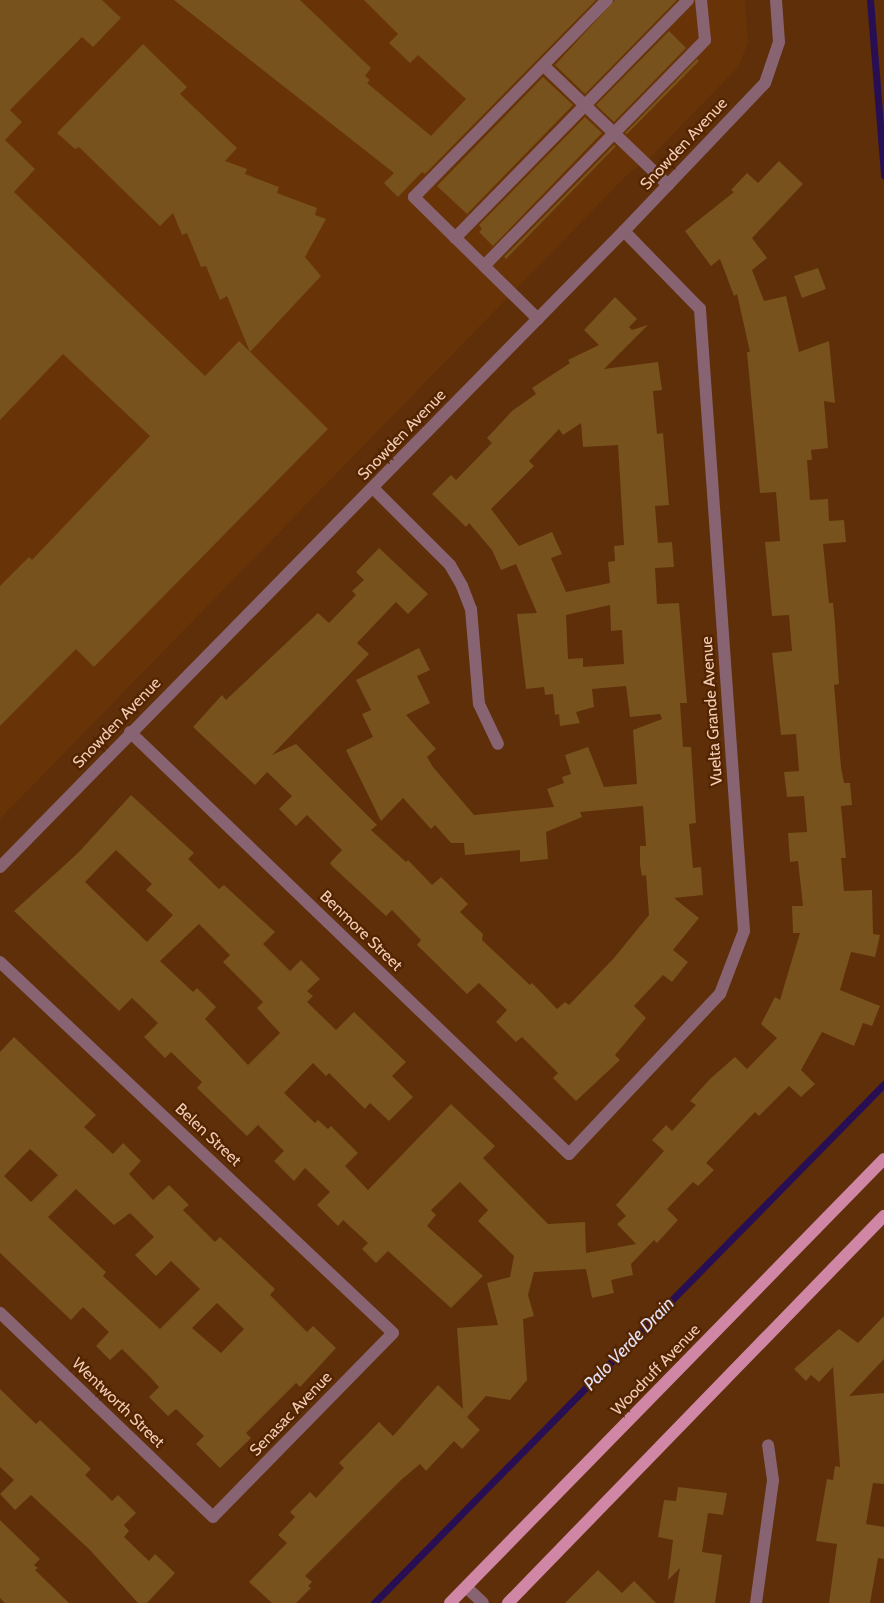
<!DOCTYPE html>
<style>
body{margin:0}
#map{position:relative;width:884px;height:1603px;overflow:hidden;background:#5e2f09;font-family:Cabin,sans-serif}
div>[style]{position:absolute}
.built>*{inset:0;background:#683307}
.stream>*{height:7px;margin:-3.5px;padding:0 3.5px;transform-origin:3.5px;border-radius:3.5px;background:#280f54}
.building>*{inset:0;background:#77521d}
.minor>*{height:12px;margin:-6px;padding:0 6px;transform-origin:6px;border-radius:6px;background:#886372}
.major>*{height:12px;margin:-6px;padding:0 6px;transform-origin:6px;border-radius:6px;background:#d087a5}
span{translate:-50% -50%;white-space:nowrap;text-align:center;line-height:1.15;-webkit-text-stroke:4.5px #532400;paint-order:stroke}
.street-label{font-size:16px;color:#f1cbb4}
.water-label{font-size:18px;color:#e3dff5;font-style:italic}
</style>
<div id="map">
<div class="built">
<i style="clip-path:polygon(0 0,745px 0,748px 42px,739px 66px,651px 157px,630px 172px,0 819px)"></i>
</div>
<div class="stream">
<i style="left:870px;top:0;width:176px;rotate:85.4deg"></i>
<i style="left:374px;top:1603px;width:728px;rotate:-45.5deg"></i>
</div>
<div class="building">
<i style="clip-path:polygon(0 0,102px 0,121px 18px,93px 47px,82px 37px,10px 110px,22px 122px,5px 140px,35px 169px,14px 192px,205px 376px,239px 341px,328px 429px,94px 667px,76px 649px,0 726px,0 586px,29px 557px,32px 560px,150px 436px,63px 354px,0 420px)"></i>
<i style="clip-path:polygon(174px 0,300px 0,371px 68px,365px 76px,370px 80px,367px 83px,431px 136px,466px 99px,418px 55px,410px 63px,389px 43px,398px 34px,364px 0,596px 0,425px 174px,422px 172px,398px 197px,384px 183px,394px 173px)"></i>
<i style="clip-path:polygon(615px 0,677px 0,585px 94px,555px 65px)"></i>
<i style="clip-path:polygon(669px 31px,686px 48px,614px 122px,596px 105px)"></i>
<i style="clip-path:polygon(143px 44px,187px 87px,180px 94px,237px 148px,225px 161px,247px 169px,245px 174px,279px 187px,277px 193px,317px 208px,315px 215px,326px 219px,305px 257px,321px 276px,250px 352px,227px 296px,220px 300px,206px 266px,201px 267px,187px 233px,182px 235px,173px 213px,160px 226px,79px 147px,75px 149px,57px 133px)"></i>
<i style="clip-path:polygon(697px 59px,699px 61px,627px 134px,625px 133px)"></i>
<i style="clip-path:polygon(543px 77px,573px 105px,467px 214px,437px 186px)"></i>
<i style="clip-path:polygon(585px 117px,602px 133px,493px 246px,479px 232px,482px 229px,479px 225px)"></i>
<i style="clip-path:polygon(614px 145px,616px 146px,506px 259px,504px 257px)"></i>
<i style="clip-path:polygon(evenodd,779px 161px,803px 184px,752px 238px,767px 258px,752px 270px,764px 301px,786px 296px,799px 352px,829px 341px,835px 403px,824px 401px,828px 448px,811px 450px,812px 460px,807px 460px,810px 500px,828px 499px,829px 521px,844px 520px,846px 542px,823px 544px,829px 603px,833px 603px,835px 624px,839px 684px,834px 685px,841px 767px,844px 783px,850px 783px,852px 805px,841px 806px,846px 858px,841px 858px,844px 891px,872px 890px,873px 934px,880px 935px,875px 957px,851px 952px,840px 990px,880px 1006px,872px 1026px,863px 1023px,854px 1046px,822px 1032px,801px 1070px,815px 1084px,801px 1097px,789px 1086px,759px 1116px,755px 1112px,706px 1163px,714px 1170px,698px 1186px,693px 1182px,667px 1209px,678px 1220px,657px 1243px,654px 1240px,631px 1264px,633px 1275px,611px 1280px,614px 1293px,592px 1298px,586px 1269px,534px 1272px,528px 1295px,534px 1316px,523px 1319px,527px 1380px,510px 1400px,486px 1396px,467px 1417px,480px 1430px,462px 1449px,454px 1441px,426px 1471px,420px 1464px,401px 1480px,305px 1576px,312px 1582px,308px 1586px,311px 1588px,296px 1603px,272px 1603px,249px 1582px,287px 1543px,278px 1535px,295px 1517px,290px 1512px,310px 1492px,316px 1498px,344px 1468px,339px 1463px,379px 1422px,393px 1436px,438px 1385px,463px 1409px,457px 1328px,498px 1325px,487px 1283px,510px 1277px,514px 1256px,478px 1221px,488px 1210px,460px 1182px,431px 1210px,436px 1215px,427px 1226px,483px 1276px,451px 1308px,388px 1251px,376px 1263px,362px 1249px,368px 1243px,343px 1220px,338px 1226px,317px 1205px,330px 1192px,305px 1168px,294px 1181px,274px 1161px,284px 1151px,258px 1125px,247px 1136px,197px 1088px,202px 1082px,171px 1052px,165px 1058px,144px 1037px,158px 1023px,132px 998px,119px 1011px,14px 911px,78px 853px,131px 795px,194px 853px,188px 859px,219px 889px,224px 885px,275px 932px,263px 944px,290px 971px,301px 960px,320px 979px,307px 991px,313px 996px,307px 1002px,336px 1030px,354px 1012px,406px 1062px,392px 1076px,413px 1097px,389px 1121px,370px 1103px,365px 1109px,329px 1073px,326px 1076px,313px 1063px,284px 1093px,315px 1123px,318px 1120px,328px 1129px,331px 1126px,358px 1153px,345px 1166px,368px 1190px,451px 1104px,495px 1146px,483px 1158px,548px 1224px,585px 1222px,586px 1253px,636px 1244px,617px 1224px,626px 1216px,616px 1205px,664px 1151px,652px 1140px,666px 1125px,672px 1131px,696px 1105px,690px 1101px,710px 1079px,735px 1057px,747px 1069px,777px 1038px,761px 1024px,775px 997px,780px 1000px,800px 933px,793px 933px,792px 906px,803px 906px,798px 861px,790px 862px,788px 833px,807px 832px,804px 796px,787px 797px,784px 772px,799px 771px,796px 734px,781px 735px,772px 653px,792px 651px,789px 615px,772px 616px,765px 542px,780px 541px,776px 492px,760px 493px,747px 352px,750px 352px,737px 294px,734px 296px,720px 259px,711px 266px,685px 231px,734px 192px,731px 190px,747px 173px,758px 183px,779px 161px,116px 850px,152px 884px,146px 890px,173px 915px,147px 942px,85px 882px,116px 850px,779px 161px,199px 924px,230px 955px,223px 962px,263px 1002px,257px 1008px,280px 1033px,248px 1065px,205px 1019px,216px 1007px,197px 988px,193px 992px,160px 961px,199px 924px)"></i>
<i style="clip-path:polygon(818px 268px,826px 289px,802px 298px,794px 276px)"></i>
<i style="clip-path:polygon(evenodd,615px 297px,637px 319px,629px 327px,632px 330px,648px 325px,604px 369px,658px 362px,662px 390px,653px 391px,657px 434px,663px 433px,669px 505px,655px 506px,658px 543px,672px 542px,674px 567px,655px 568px,657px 604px,679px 603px,687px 703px,680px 703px,683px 747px,691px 747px,696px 823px,689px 824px,693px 868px,701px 867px,703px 895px,674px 898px,699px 918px,673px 950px,688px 962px,672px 982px,663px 975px,634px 1006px,646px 1018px,615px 1055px,620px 1060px,576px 1101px,553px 1078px,558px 1073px,522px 1037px,516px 1042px,496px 1022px,507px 1010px,479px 983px,467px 994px,417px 945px,421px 940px,392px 910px,386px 916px,332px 866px,330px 863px,342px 850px,307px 815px,296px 826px,279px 809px,292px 796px,267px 772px,255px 785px,193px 727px,222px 695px,226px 700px,318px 613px,329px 623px,356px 595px,352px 591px,364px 580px,356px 572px,379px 548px,428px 594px,408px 614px,396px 602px,357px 643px,369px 654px,272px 755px,296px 744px,377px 825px,371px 830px,406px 862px,408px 860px,432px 885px,441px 877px,468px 904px,460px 912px,483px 934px,482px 940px,530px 985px,532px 983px,557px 1009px,565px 1002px,569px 1005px,614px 958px,649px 915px,646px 875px,642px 876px,640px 865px,640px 846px,646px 846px,643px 806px,580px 812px,582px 817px,546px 832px,548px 859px,520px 862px,520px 850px,465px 855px,464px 843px,451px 843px,435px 825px,431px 829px,403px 798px,381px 821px,346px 750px,373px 737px,362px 714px,371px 710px,356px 680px,419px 648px,430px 670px,417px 676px,430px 703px,406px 715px,436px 749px,427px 757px,433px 767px,474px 815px,554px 807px,547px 789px,564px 783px,562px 777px,571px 774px,565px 755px,588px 747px,604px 787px,637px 784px,633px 730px,662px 719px,660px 714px,630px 717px,626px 686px,592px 689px,594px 707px,576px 712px,580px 723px,560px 726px,559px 714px,555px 715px,553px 694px,545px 695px,544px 687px,526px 689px,517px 614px,537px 613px,516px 564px,501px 570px,492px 550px,469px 523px,466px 527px,432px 494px,451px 475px,456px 480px,492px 443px,487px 438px,512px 411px,536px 394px,532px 388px,570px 363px,568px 360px,599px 345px,584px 330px,615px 297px,581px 423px,583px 447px,618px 445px,624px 545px,614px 546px,615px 561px,608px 562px,610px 583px,566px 592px,551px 558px,562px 554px,552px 532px,519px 546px,491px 509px,534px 466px,529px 461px,559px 429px,563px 435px,581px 423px,615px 297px,610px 605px,611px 631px,622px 630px,624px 664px,583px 667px,583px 658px,568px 659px,566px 615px,610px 605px)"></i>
<i style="clip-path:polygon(evenodd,14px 1037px,96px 1115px,84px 1127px,113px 1154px,123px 1143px,141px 1161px,129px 1174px,153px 1200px,169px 1185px,189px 1205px,183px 1210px,215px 1242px,220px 1237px,275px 1289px,270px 1295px,307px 1332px,313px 1326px,336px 1348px,300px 1387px,296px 1383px,246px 1433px,251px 1438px,220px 1468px,196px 1444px,204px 1436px,176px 1409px,168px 1416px,149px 1397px,159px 1387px,150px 1377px,122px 1349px,110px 1360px,96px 1346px,109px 1332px,83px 1307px,71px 1320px,0 1253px,0 1052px,14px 1037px,30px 1149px,58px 1175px,31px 1202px,4px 1176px,30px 1149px,14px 1037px,76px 1189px,114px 1225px,130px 1213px,154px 1237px,135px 1255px,156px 1276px,171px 1261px,200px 1289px,160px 1329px,103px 1276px,106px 1272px,48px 1217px,76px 1189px,14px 1037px,217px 1303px,244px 1329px,221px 1353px,192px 1328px,217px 1303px)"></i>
<i style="clip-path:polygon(884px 1316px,884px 1359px,849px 1396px,884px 1393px,884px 1484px,873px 1483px,866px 1524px,884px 1527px,884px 1559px,878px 1558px,870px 1603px,829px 1603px,837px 1544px,816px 1541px,827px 1479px,833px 1480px,835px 1466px,840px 1467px,833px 1367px,819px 1382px,811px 1375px,806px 1381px,794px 1369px,839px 1329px,858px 1343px)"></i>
<i style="clip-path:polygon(0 1389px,36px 1424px,40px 1420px,91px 1469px,85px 1475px,112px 1501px,118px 1495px,136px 1513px,124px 1525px,129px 1531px,124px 1537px,149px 1561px,155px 1554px,175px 1573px,147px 1603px,138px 1603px,90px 1550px,31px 1495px,15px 1510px,0 1494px,14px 1480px,0 1467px)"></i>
<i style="clip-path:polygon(678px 1487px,727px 1493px,723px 1515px,708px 1513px,702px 1552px,722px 1555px,715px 1603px,674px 1603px,680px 1568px,668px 1580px,673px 1540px,658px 1537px,664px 1500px,676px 1501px)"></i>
<i style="clip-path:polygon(0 1520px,40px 1559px,34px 1565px,38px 1568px,35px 1570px,69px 1603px,5px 1603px,0 1598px)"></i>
<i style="clip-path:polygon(598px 1570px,622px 1593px,634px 1581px,656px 1603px,565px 1603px)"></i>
</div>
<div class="minor">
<i style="left:544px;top:66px;width:172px;rotate:43.8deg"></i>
<i style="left:455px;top:238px;width:333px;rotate:-45.6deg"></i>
<i style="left:484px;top:266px;width:316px;rotate:-45.6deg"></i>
<i style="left:705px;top:40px;width:40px;rotate:-95.7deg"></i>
<i style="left:538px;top:319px;width:174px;rotate:-135.5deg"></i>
<i style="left:414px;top:197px;width:276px;rotate:-45.6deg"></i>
<i style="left:373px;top:488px;width:109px;rotate:45deg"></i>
<i style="left:450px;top:565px;width:24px;rotate:60deg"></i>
<i style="left:462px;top:586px;width:25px;rotate:69deg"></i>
<i style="left:471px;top:609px;width:95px;rotate:85.2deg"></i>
<i style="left:479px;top:704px;width:44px;rotate:64.6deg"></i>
<i style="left:130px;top:732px;width:609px;rotate:43.87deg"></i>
<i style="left:569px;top:1154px;width:220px;rotate:-46.7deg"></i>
<i style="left:720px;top:994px;width:67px;rotate:-69.1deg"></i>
<i style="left:744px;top:931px;width:624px;rotate:-94.05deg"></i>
<i style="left:700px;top:309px;width:109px;rotate:-134.3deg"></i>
<i style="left:0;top:867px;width:891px;rotate:-45.55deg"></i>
<i style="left:624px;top:231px;width:204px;rotate:-46.4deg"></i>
<i style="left:765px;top:83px;width:43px;rotate:-71.1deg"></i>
<i style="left:779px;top:42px;width:42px;rotate:-94.1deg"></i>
<i style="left:0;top:962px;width:540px;rotate:43.35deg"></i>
<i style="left:393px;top:1333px;width:257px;rotate:134.4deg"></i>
<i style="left:213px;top:1517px;width:295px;rotate:-136.2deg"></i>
<i style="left:466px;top:1587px;width:23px;rotate:43deg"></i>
<i style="left:756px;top:1603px;width:124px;rotate:-82.1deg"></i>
<i style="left:773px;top:1480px;width:35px;rotate:-98deg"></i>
</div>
<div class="major">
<i style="left:450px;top:1603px;width:621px;rotate:-45.65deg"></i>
<i style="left:508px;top:1603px;width:540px;rotate:-45.83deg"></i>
</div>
<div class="street-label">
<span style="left:684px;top:144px;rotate:-47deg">Snowden Avenue</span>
<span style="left:402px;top:435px;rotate:-46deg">Snowden Avenue</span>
<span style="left:712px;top:711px;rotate:-94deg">Vuelta Grande Avenue</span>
<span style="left:117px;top:723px;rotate:-46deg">Snowden Avenue</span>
<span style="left:361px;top:931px;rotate:44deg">Benmore Street</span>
<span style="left:208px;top:1135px;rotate:43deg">Belen Street</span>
<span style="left:656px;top:1370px;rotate:-46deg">Woodruff Avenue</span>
<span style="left:118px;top:1403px;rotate:44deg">Wentworth Street</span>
<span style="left:291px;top:1414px;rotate:-46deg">Senasac Avenue</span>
</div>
<div class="water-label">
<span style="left:629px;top:1344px;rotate:-46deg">Palo Verde Drain</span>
</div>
</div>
